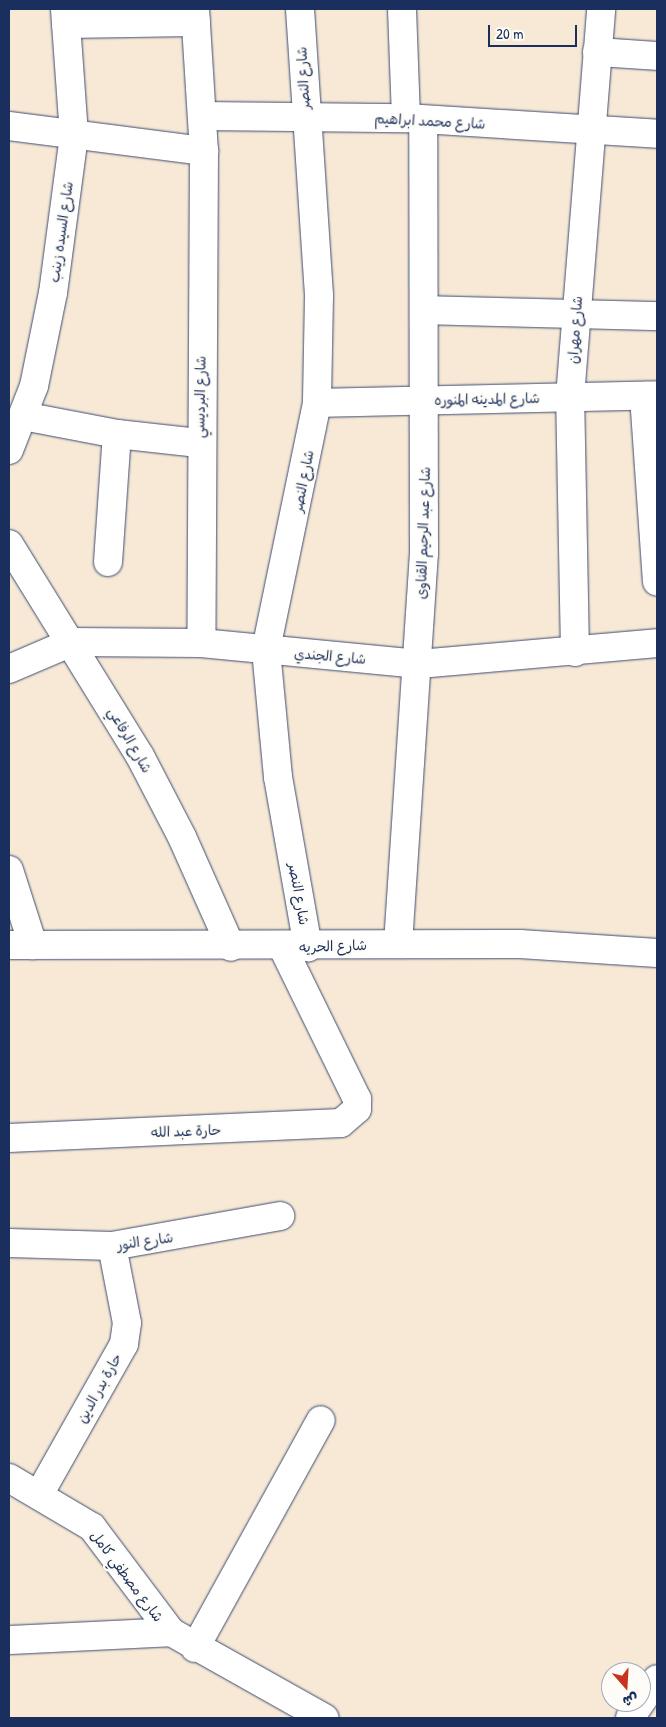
<!DOCTYPE html>
<meta charset="utf-8">
<style>
body{margin:0}
#map{position:relative;width:666px;height:1727px;overflow:hidden;background:#f7e9d6;font-family:"Patrick Hand","Playpen Sans Arabic",sans-serif}
div>[style]{position:absolute}
.roads{filter:drop-shadow(0 0 1px #3c4b70) drop-shadow(0 0 1px #3c4b70)}
.minor>*{height:28px;margin:-14px;padding:0 14px;transform-origin:14px;border-radius:14px;background:#fff}
span{translate:-50% -50%;white-space:nowrap;text-align:center;line-height:1.15;-webkit-text-stroke:4.5px #fdfcf7;paint-order:stroke}
.street-label{font-size:14px;color:#1b2f5e}
.frame{position:absolute;inset:0;border:10px solid #1b2f5e;pointer-events:none}
.north{position:absolute;left:601px;top:1662px;width:50px;height:50px;box-sizing:border-box;background:#fdfcf7;border:1px solid #a3aaba;border-radius:50%;rotate:161deg;font-size:14px;font-weight:700;line-height:20px;text-align:center;color:#1b2f5e}
.north::after{content:'';display:block;margin:auto;width:18px;height:22px;background:#c8321e;clip-path:polygon(50% 0,100% 100%,50% 72%,0 100%)}
.scale{position:absolute;left:488px;top:25px;width:89px;height:22px;box-sizing:border-box;border:2px solid #1b2f5e;border-top:0;padding-left:6px;font-size:15px;line-height:18px;white-space:nowrap;color:#1b2f5e;-webkit-text-stroke:4px #fdfcf7;paint-order:stroke}
</style>
<div id="map">
<div class="roads">
<div class="minor">
<i style="left:195px;top:9px;width:142px;rotate:86.4deg"></i>
<i style="left:204px;top:151px;width:492px;rotate:90.3deg"></i>
<i style="left:300px;top:9px;width:288px;rotate:86.2deg"></i>
<i style="left:319px;top:296px;width:107px;rotate:91.1deg"></i>
<i style="left:317px;top:403px;width:252px;rotate:101.7deg"></i>
<i style="left:266px;top:650px;width:128px;rotate:84.6deg"></i>
<i style="left:278px;top:777px;width:173px;rotate:80deg"></i>
<i style="left:402px;top:9px;width:109px;rotate:87.9deg"></i>
<i style="left:66px;top:24px;width:130px;rotate:-0.9deg"></i>
<i style="left:597px;top:52px;width:60px;rotate:3.8deg"></i>
<i style="left:202px;top:116px;width:204px;rotate:0.6deg"></i>
<i style="left:406px;top:118px;width:252px;rotate:3.6deg"></i>
<i style="left:9px;top:126px;width:197px;rotate:7.3deg"></i>
<i style="left:425px;top:310px;width:232px;rotate:1.5deg"></i>
<i style="left:644px;top:396px;width:186px;rotate:86deg"></i>
<i style="left:317px;top:403px;width:340px;rotate:-1.3deg"></i>
<i style="left:23px;top:416px;width:96px;rotate:10.8deg"></i>
<i style="left:117px;top:434px;width:82px;rotate:6.3deg"></i>
<i style="left:9px;top:450px;width:69px;rotate:-68.7deg"></i>
<i style="left:34px;top:386px;width:95px;rotate:-78.5deg"></i>
<i style="left:53px;top:293px;width:159px;rotate:-82.4deg"></i>
<i style="left:74px;top:135px;width:126px;rotate:-94.1deg"></i>
<i style="left:9px;top:544px;width:249px;rotate:58.3deg"></i>
<i style="left:140px;top:756px;width:91px;rotate:62.6deg"></i>
<i style="left:182px;top:837px;width:120px;rotate:66deg"></i>
<i style="left:108px;top:562px;width:128px;rotate:-86deg"></i>
<i style="left:575px;top:652px;width:255px;rotate:-91.1deg"></i>
<i style="left:570px;top:397px;width:389px;rotate:-85.4deg"></i>
<i style="left:9px;top:669px;width:69px;rotate:-23.2deg"></i>
<i style="left:72px;top:642px;width:129px;rotate:0.4deg"></i>
<i style="left:201px;top:643px;width:219px;rotate:5.5deg"></i>
<i style="left:419px;top:664px;width:239px;rotate:-5deg"></i>
<i style="left:9px;top:870px;width:79px;rotate:72.3deg"></i>
<i style="left:398px;top:944px;width:392px;rotate:-86.2deg"></i>
<i style="left:424px;top:553px;width:433px;rotate:-90.1deg"></i>
<i style="left:9px;top:945px;width:511px;rotate:-0.11deg"></i>
<i style="left:520px;top:944px;width:137px;rotate:3.8deg"></i>
<i style="left:9px;top:1138px;width:332px;rotate:-2.6deg"></i>
<i style="left:341px;top:1123px;width:21px;rotate:-41deg"></i>
<i style="left:357px;top:1109px;width:10px;rotate:-90deg"></i>
<i style="left:357px;top:1099px;width:168px;rotate:-116.1deg"></i>
<i style="left:9px;top:1243px;width:103px;rotate:1.7deg"></i>
<i style="left:112px;top:1246px;width:171px;rotate:-10.1deg"></i>
<i style="left:9px;top:1478px;width:96px;rotate:30.6deg"></i>
<i style="left:92px;top:1527px;width:131px;rotate:53deg"></i>
<i style="left:171px;top:1632px;width:176px;rotate:29.3deg"></i>
<i style="left:40px;top:1493px;width:171px;rotate:-60.6deg"></i>
<i style="left:124px;top:1344px;width:21px;rotate:-82deg"></i>
<i style="left:127px;top:1323px;width:78px;rotate:-101deg"></i>
<i style="left:9px;top:1640px;width:162px;rotate:-2.8deg"></i>
<i style="left:195px;top:1648px;width:260px;rotate:-61.1deg"></i>
<i style="left:630px;top:1718px;width:47px;rotate:-55.3deg"></i>
</div>
</div>
<div class="street-label">
<span style="left:303px;top:78px;rotate:-93deg">شارع النصر</span>
<span style="left:430px;top:121px;rotate:3deg">شارع محمد ابراهيم</span>
<span style="left:61px;top:232px;rotate:-82deg">شارع السيده زينب</span>
<span style="left:575px;top:330px;rotate:-86deg">شارع مهران</span>
<span style="left:200px;top:397px;rotate:-89deg">شارع البرديسي</span>
<span style="left:487px;top:399px;rotate:-1deg">شارع المدينه المنوره</span>
<span style="left:303px;top:481px;rotate:-79deg">شارع النصر</span>
<span style="left:423px;top:533px;rotate:-88deg">شارع عبد الرحيم القناوى</span>
<span style="left:330px;top:656px;rotate:5deg">شارع الجندي</span>
<span style="left:130px;top:740px;rotate:60deg">شارع الرفاعي</span>
<span style="left:299px;top:894px;rotate:80deg">شارع النصر</span>
<span style="left:333px;top:946px;rotate:-2deg">شارع الحريه</span>
<span style="left:186px;top:1131px;rotate:-2deg">حارة عبد الله</span>
<span style="left:145px;top:1241px;rotate:-8deg">شارع النور</span>
<span style="left:99px;top:1388px;rotate:-61deg">حارة بدر الدين</span>
<span style="left:127px;top:1576px;rotate:53deg">شارع مصطفي كامل</span>
</div>
<div class="frame"></div>
<div class="north">ش</div>
<div class="scale">20 m</div>
</div>
